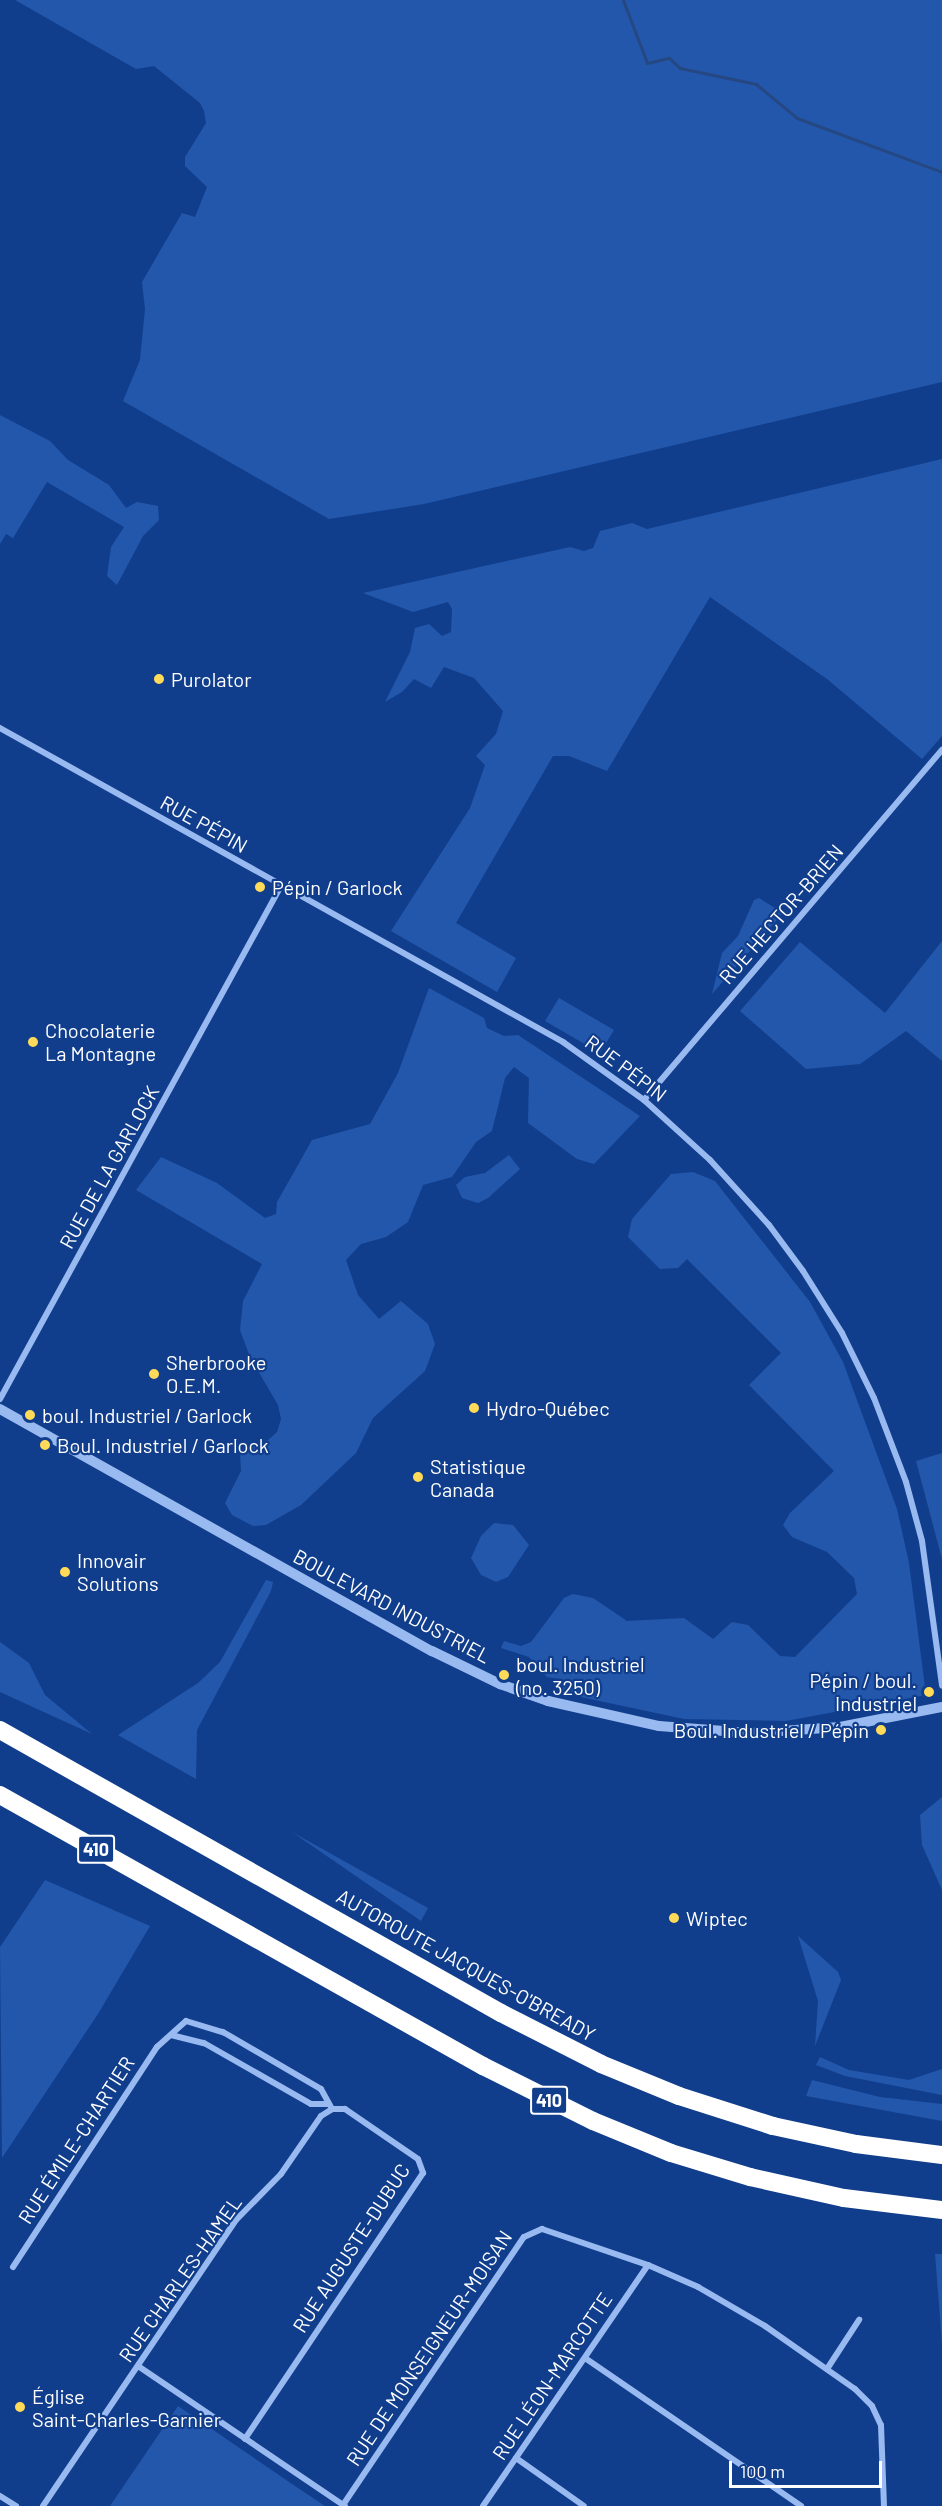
<!DOCTYPE html>
<meta charset="utf-8">
<style>
body{margin:0}
#map{position:relative;width:942px;height:2506px;overflow:hidden;background:#113e8c;font-family:Barlow,sans-serif}
div>[style]{position:absolute}
.green>*{inset:0;background:#2357ab}
.stream>*{height:3px;margin:-1.5px;padding:0 1.5px;transform-origin:1.5px;border-radius:1.5px;background:#264882}
.minor>*{height:6px;margin:-3px;padding:0 3px;transform-origin:3px;border-radius:3px;background:#99baf1}
.tertiary>*{height:10px;margin:-5px;padding:0 5px;transform-origin:5px;border-radius:5px;background:#99baf1}
.motorway>*{height:18px;margin:-9px;padding:0 9px;transform-origin:9px;border-radius:9px;background:#fff}
.dots>*{width:16px;height:16px;translate:-50% -50%;box-sizing:border-box;border:3px solid #113e8c;border-radius:50%}
span{translate:-50% -50%;white-space:nowrap;text-align:center;line-height:1.15;-webkit-text-stroke:4.5px #113e8c;paint-order:stroke}
.shield-label span{padding:2px 4px;background:#113e8c;border:2px solid;border-radius:4px;-webkit-text-stroke-width:0}
.shield-label{font-size:18px;color:#fff;font-weight:700}
.poi-label{font-size:20px;color:#fff}
.left{translate:0 -50%;text-align:left}
.right{translate:-100% -50%;text-align:right}
.street-label{font-size:20px;color:#fff}
.scale{position:absolute;left:729px;top:2461px;width:153px;height:27px;box-sizing:border-box;border:3px solid #fff;border-top:0;padding-left:8px;font-size:18px;line-height:21px;white-space:nowrap;color:#fff;-webkit-text-stroke:4px #113e8c;paint-order:stroke}
</style>
<div id="map">
<div class="green">
<i style="clip-path:polygon(15px 0,942px 0,942px 382px,424px 504px,329px 519px,123px 401px,140px 360px,145px 309px,142px 282px,182px 213px,195px 217px,207px 187px,185px 166px,185px 157px,206px 123px,204px 111px,200px 103px,154px 66px,136px 69px)"></i>
<i style="clip-path:polygon(0 415px,50px 441px,68px 460px,109px 485px,126px 508px,137px 502px,158px 506px,159px 520px,143px 536px,117px 585px,107px 576px,111px 547px,124px 527px,47px 482px,13px 538px,6px 534px,0 544px)"></i>
<i style="clip-path:polygon(942px 459px,942px 736px,922px 759px,827px 679px,710px 597px,607px 771px,569px 756px,553px 756px,456px 923px,516px 958px,497px 992px,391px 931px,470px 808px,485px 765px,476px 756px,496px 734px,503px 711px,474px 678px,444px 667px,431px 688px,414px 679px,402px 692px,385px 702px,410px 652px,415px 628px,429px 624px,442px 636px,451px 632px,452px 609px,448px 602px,413px 612px,363px 593px,570px 547px,584px 551px,593px 548px,600px 531px,632px 523px,647px 529px)"></i>
<i style="clip-path:polygon(759px 898px,783px 913px,712px 994px,722px 953px,738px 936px,754px 900px)"></i>
<i style="clip-path:polygon(942px 941px,942px 1061px,906px 1031px,860px 1064px,806px 1069px,740px 1011px,800px 942px,885px 1013px)"></i>
<i style="clip-path:polygon(429px 988px,484px 1018px,487px 1028px,504px 1036px,518px 1035px,640px 1116px,594px 1164px,577px 1159px,528px 1123px,529px 1078px,514px 1067px,505px 1078px,492px 1131px,476px 1142px,452px 1177px,423px 1185px,408px 1222px,386px 1237px,361px 1244px,346px 1260px,358px 1295px,379px 1319px,401px 1301px,428px 1324px,435px 1344px,425px 1371px,373px 1418px,356px 1453px,301px 1505px,266px 1525px,253px 1526px,232px 1515px,225px 1503px,241px 1471px,240px 1452px,267px 1441px,277px 1432px,281px 1419px,278px 1405px,250px 1357px,240px 1330px,243px 1301px,262px 1264px,136px 1190px,161px 1157px,217px 1183px,265px 1218px,276px 1214px,277px 1202px,312px 1140px,370px 1124px,398px 1073px)"></i>
<i style="clip-path:polygon(559px 998px,614px 1030px,600px 1053px,545px 1021px)"></i>
<i style="clip-path:polygon(509px 1155px,520px 1169px,488px 1198px,478px 1203px,462px 1198px,456px 1185px,465px 1177px,485px 1173px)"></i>
<i style="clip-path:polygon(693px 1172px,715px 1181px,810px 1302px,843px 1362px,897px 1509px,909px 1563px,926px 1695px,786px 1721px,684px 1719px,562px 1693px,559px 1679px,547px 1677px,529px 1657px,501px 1648px,504px 1641px,521px 1646px,531px 1642px,564px 1598px,573px 1594px,593px 1598px,627px 1621px,684px 1618px,713px 1639px,732px 1622px,748px 1625px,780px 1656px,795px 1657px,857px 1594px,854px 1578px,827px 1552px,792px 1537px,783px 1525px,790px 1513px,834px 1471px,749px 1385px,781px 1353px,687px 1259px,678px 1268px,660px 1269px,628px 1237px,632px 1219px,671px 1174px)"></i>
<i style="clip-path:polygon(942px 1453px,942px 1559px,916px 1461px)"></i>
<i style="clip-path:polygon(494px 1523px,513px 1525px,529px 1545px,508px 1577px,496px 1582px,481px 1575px,471px 1558px,481px 1536px)"></i>
<i style="clip-path:polygon(266px 1580px,273px 1582px,271px 1591px,197px 1730px,196px 1779px,118px 1735px,198px 1683px,220px 1662px)"></i>
<i style="clip-path:polygon(0 1642px,29px 1663px,45px 1695px,92px 1734px,0 1692px)"></i>
<i style="clip-path:polygon(942px 1797px,942px 1890px,922px 1845px,920px 1815px)"></i>
<i style="clip-path:polygon(292px 1832px,428px 1908px,421px 1921px)"></i>
<i style="clip-path:polygon(45px 1880px,150px 1926px,98px 2014px,2px 2158px,0 1947px)"></i>
<i style="clip-path:polygon(798px 1936px,838px 1972px,841px 1980px,815px 2046px,818px 2001px)"></i>
<i style="clip-path:polygon(820px 2057px,849px 2070px,909px 2080px,942px 2069px,942px 2095px,845px 2076px,816px 2065px)"></i>
<i style="clip-path:polygon(812px 2080px,880px 2097px,942px 2104px,942px 2121px,806px 2096px)"></i>
<i style="clip-path:polygon(935px 2254px,942px 2254px,942px 2344px)"></i>
<i style="clip-path:polygon(178px 2406px,295px 2486px,325px 2506px,110px 2506px)"></i>
</div>
<div class="stream">
<i style="left:623px;top:0;width:67px;rotate:69.1deg"></i>
<i style="left:647px;top:63px;width:23px;rotate:-13deg"></i>
<i style="left:669px;top:58px;width:15px;rotate:42deg"></i>
<i style="left:680px;top:68px;width:78px;rotate:11.9deg"></i>
<i style="left:756px;top:84px;width:53px;rotate:39.7deg"></i>
<i style="left:797px;top:118px;width:155px;rotate:20.4deg"></i>
</div>
<div class="minor">
<i style="left:0;top:728px;width:645px;rotate:29.15deg"></i>
<i style="left:563px;top:1042px;width:100px;rotate:35.6deg"></i>
<i style="left:644px;top:1100px;width:89px;rotate:42.3deg"></i>
<i style="left:710px;top:1160px;width:88px;rotate:47.8deg"></i>
<i style="left:769px;top:1225px;width:57px;rotate:53.5deg"></i>
<i style="left:803px;top:1271px;width:73px;rotate:57.8deg"></i>
<i style="left:842px;top:1333px;width:72px;rotate:63.8deg"></i>
<i style="left:874px;top:1398px;width:90px;rotate:69.1deg"></i>
<i style="left:906px;top:1482px;width:61px;rotate:74.8deg"></i>
<i style="left:922px;top:1541px;width:146px;rotate:82.1deg"></i>
<i style="left:644px;top:1100px;width:460px;rotate:-49.6deg"></i>
<i style="left:0;top:1399px;width:585px;rotate:-61.29deg"></i>
<i style="left:171px;top:2035px;width:34px;rotate:14deg"></i>
<i style="left:204px;top:2043px;width:123px;rotate:29.7deg"></i>
<i style="left:311px;top:2104px;width:16px"></i>
<i style="left:13px;top:2267px;width:263px;rotate:-56.8deg"></i>
<i style="left:157px;top:2047px;width:39px;rotate:-42deg"></i>
<i style="left:186px;top:2021px;width:39px;rotate:17deg"></i>
<i style="left:223px;top:2032px;width:113px;rotate:30.2deg"></i>
<i style="left:321px;top:2089px;width:23px;rotate:61deg"></i>
<i style="left:585px;top:2358px;width:262px;rotate:34.4deg"></i>
<i style="left:138px;top:2366px;width:250px;rotate:34.1deg"></i>
<i style="left:827px;top:2369px;width:59px;rotate:-56.9deg"></i>
<i style="left:516px;top:2458px;width:83px;rotate:35.2deg"></i>
<i style="left:0;top:2496px;width:19px;rotate:32deg"></i>
<i style="left:343px;top:2505px;width:323px;rotate:-56deg"></i>
<i style="left:524px;top:2237px;width:20px;rotate:-24deg"></i>
<i style="left:542px;top:2229px;width:112px;rotate:18.8deg"></i>
<i style="left:648px;top:2265px;width:55px;rotate:23.7deg"></i>
<i style="left:698px;top:2287px;width:78px;rotate:30.2deg"></i>
<i style="left:765px;top:2326px;width:110px;rotate:35deg"></i>
<i style="left:855px;top:2389px;width:24px;rotate:45deg"></i>
<i style="left:872px;top:2406px;width:21px;rotate:65deg"></i>
<i style="left:881px;top:2425px;width:81px;rotate:87.9deg"></i>
<i style="left:43px;top:2506px;width:345px;rotate:-56deg"></i>
<i style="left:236px;top:2220px;width:64px;rotate:-45.6deg"></i>
<i style="left:281px;top:2174px;width:70px;rotate:-55.4deg"></i>
<i style="left:321px;top:2116px;width:13px;rotate:-32deg"></i>
<i style="left:332px;top:2109px;width:13px"></i>
<i style="left:345px;top:2109px;width:88px;rotate:34.4deg"></i>
<i style="left:418px;top:2159px;width:15px;rotate:70deg"></i>
<i style="left:423px;top:2173px;width:320px;rotate:123.8deg"></i>
<i style="left:483px;top:2506px;width:292px;rotate:-55.6deg"></i>
</div>
<div class="tertiary">
<i style="left:0;top:1409px;width:495px;rotate:29.3deg"></i>
<i style="left:432px;top:1651px;width:76px;rotate:25.9deg"></i>
<i style="left:500px;top:1684px;width:51px;rotate:19.5deg"></i>
<i style="left:548px;top:1701px;width:114px;rotate:12.7deg"></i>
<i style="left:659px;top:1726px;width:91px;rotate:4.4deg"></i>
<i style="left:750px;top:1733px;width:90px;rotate:-3.8deg"></i>
<i style="left:840px;top:1727px;width:104px;rotate:-11.1deg"></i>
</div>
<div class="motorway">
<i style="left:0;top:1730px;width:575px;rotate:29.46deg"></i>
<i style="left:501px;top:2013px;width:112px;rotate:27deg"></i>
<i style="left:601px;top:2064px;width:84px;rotate:22.3deg"></i>
<i style="left:679px;top:2096px;width:99px;rotate:17.7deg"></i>
<i style="left:773px;top:2126px;width:85px;rotate:12.2deg"></i>
<i style="left:856px;top:2144px;width:87px;rotate:7.3deg"></i>
<i style="left:0;top:1795px;width:554px;rotate:29.3deg"></i>
<i style="left:483px;top:2066px;width:123px;rotate:26.6deg"></i>
<i style="left:593px;top:2121px;width:84px;rotate:22.3deg"></i>
<i style="left:671px;top:2153px;width:83px;rotate:16.9deg"></i>
<i style="left:750px;top:2177px;width:96px;rotate:12.6deg"></i>
<i style="left:844px;top:2198px;width:99px;rotate:7deg"></i>
</div>
<div class="dots">
<i style="left:159px;top:679px;background:#ffdb59"></i>
<i style="left:260px;top:887px;background:#ffdb59"></i>
<i style="left:33px;top:1042px;background:#ffdb59"></i>
<i style="left:154px;top:1374px;background:#ffdb59"></i>
<i style="left:474px;top:1408px;background:#ffdb59"></i>
<i style="left:30px;top:1415px;background:#ffdb59"></i>
<i style="left:45px;top:1445px;background:#ffdb59"></i>
<i style="left:418px;top:1477px;background:#ffdb59"></i>
<i style="left:65px;top:1572px;background:#ffdb59"></i>
<i style="left:504px;top:1675px;background:#ffdb59"></i>
<i style="left:929px;top:1692px;background:#ffdb59"></i>
<i style="left:881px;top:1730px;background:#ffdb59"></i>
<i style="left:674px;top:1918px;background:#ffdb59"></i>
<i style="left:20px;top:2407px;background:#ffdb59"></i>
</div>
<div class="shield-label">
<span style="left:96px;top:1849px">410</span>
<span style="left:549px;top:2100px">410</span>
</div>
<div class="poi-label">
<span class="left" style="left:171px;top:679px">Purolator</span>
<span class="left" style="left:272px;top:887px">Pépin / Garlock</span>
<span class="left" style="left:45px;top:1042px">Chocolaterie<br>La Montagne</span>
<span class="left" style="left:166px;top:1374px">Sherbrooke<br>O.E.M.</span>
<span class="left" style="left:486px;top:1408px">Hydro-Québec</span>
<span class="left" style="left:42px;top:1415px">boul. Industriel / Garlock</span>
<span class="left" style="left:57px;top:1445px">Boul. Industriel / Garlock</span>
<span class="left" style="left:430px;top:1478px">Statistique<br>Canada</span>
<span class="left" style="left:77px;top:1572px">Innovair<br>Solutions</span>
<span class="left" style="left:516px;top:1676px">boul. Industriel<br>(no. 3250)</span>
<span class="right" style="left:917px;top:1692px">Pépin / boul.<br>Industriel</span>
<span class="right" style="left:869px;top:1730px">Boul. Industriel / Pépin</span>
<span class="left" style="left:686px;top:1918px">Wiptec</span>
<span class="left" style="left:32px;top:2408px">Église<br>Saint-Charles-Garnier</span>
</div>
<div class="street-label">
<span style="left:204px;top:824px;rotate:29deg">RUE PÉPIN</span>
<span style="left:781px;top:914px;rotate:-49deg">RUE HECTOR-BRIEN</span>
<span style="left:626px;top:1068px;rotate:37deg">RUE PÉPIN</span>
<span style="left:109px;top:1167px;rotate:-61deg">RUE DE LA GARLOCK</span>
<span style="left:392px;top:1606px;rotate:28deg">BOULEVARD INDUSTRIEL</span>
<span style="left:466px;top:1965px;rotate:29deg">AUTOROUTE JACQUES-O'BREADY</span>
<span style="left:76px;top:2140px;rotate:-57deg">RUE ÉMILE-CHARTIER</span>
<span style="left:351px;top:2248px;rotate:-57deg">RUE AUGUSTE-DUBUC</span>
<span style="left:180px;top:2279px;rotate:-55deg">RUE CHARLES-HAMEL</span>
<span style="left:429px;top:2348px;rotate:-56deg">RUE DE MONSEIGNEUR-MOISAN</span>
<span style="left:552px;top:2376px;rotate:-56deg">RUE LÉON-MARCOTTE</span>
</div>
<div class="scale">100 m</div>
</div>
